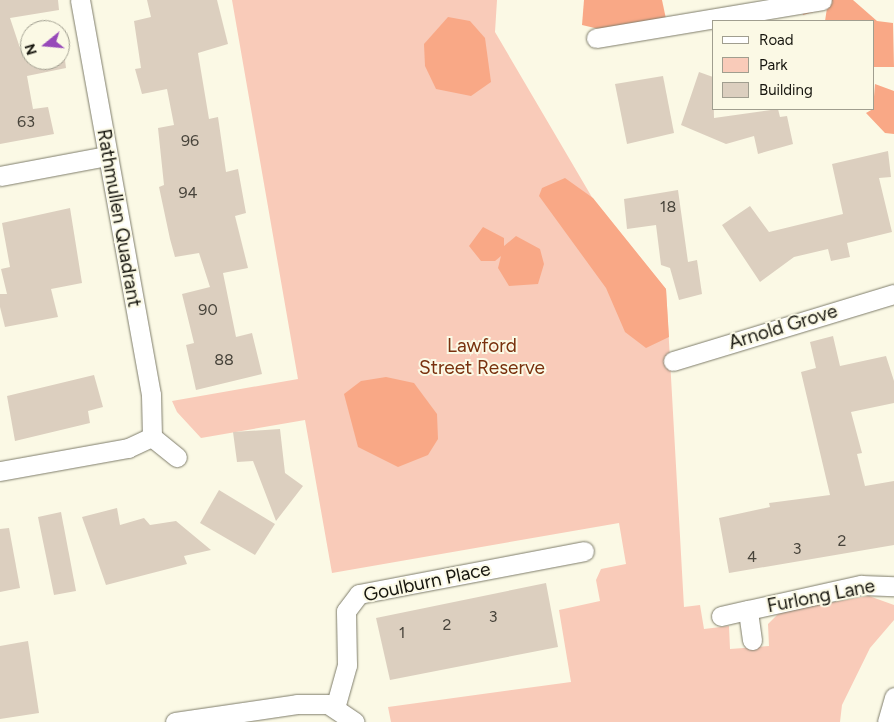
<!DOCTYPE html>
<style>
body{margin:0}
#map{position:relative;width:894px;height:722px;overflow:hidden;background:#fbf9e5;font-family:Figtree,sans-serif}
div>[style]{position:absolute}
.green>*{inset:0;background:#f9cbb9}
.forest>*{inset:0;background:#f9a886}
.building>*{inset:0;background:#dccfbf}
.roads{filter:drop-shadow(0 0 1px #7f7d6b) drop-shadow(0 0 1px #7f7d6b)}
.minor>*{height:19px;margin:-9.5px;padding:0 9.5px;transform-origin:9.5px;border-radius:9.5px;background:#fff}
span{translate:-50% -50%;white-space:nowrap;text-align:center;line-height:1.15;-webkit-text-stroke:4px #fbf9e5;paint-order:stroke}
.number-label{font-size:16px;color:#48443b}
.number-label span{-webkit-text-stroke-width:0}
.street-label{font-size:19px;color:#17160f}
.park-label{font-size:19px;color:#79310e}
.legend{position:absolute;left:712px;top:20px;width:162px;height:90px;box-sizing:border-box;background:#fbf9e5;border:1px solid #a09e8f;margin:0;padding:6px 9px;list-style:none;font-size:15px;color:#17160f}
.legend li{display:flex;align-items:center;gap:10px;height:25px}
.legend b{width:25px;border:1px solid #a09e8f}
.north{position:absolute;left:20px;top:20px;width:50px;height:50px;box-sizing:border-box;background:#fbf9e5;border:1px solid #a09e8f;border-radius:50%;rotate:253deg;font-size:14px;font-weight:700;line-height:20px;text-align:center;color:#17160f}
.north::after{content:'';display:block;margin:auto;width:18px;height:22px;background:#9749b9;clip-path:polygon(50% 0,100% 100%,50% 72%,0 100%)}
</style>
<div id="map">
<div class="green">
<i style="clip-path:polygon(232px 0,497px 0,495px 32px,593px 199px,666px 289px,684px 607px,700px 605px,704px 629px,729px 626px,730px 649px,769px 646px,768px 624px,781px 611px,869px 596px,894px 605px,894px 620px,870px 648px,842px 705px,840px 722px,391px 722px,388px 707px,571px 682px,559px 610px,600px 601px,596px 580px,601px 569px,626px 564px,619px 523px,332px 573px,305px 420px,201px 438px,177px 412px,172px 401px,298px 379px)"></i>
</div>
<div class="forest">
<i style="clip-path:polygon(584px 0,662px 0,666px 19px,599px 29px,582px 25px)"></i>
<i style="clip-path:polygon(798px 0,853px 0,877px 21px,893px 23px,894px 67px,873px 67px,873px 21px,825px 21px,827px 8px,803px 15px)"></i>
<i style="clip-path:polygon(448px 17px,470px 21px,485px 38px,491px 82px,471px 96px,436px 89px,425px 66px,424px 44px)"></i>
<i style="clip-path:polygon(875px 84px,894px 91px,894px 134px,885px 133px,866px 113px,873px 109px)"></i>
<i style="clip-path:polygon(565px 178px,593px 198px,666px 289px,669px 337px,646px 348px,625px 332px,606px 288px,539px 196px,542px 188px)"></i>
<i style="clip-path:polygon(483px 227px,504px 238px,504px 246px,516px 236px,540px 249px,544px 264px,538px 284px,509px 286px,498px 268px,501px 256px,495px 261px,481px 261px,469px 246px)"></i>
<i style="clip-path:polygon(386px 377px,414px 383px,437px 414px,438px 439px,428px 455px,398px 467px,358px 447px,344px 394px,361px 381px)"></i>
</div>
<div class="building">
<i style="clip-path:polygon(0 0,58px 0,59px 10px,10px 18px,21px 51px,30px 49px,30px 60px,65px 60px,66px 68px,27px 76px,33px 109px,48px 107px,54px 134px,0 144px)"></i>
<i style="clip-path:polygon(147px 0,217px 0,228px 44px,198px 53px,209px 119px,218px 117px,226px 172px,238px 169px,246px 213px,235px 216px,248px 268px,223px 273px,236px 337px,252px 333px,262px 374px,196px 390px,186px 345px,194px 343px,182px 294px,210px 287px,199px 253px,175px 257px,170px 239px,159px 187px,164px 185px,158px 128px,174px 125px,167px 89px,142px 94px,135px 69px,141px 68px,134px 21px,151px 17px)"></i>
<i style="clip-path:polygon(699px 72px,713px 77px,714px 118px,778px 109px,780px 117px,787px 116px,793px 144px,758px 154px,754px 136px,726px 144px,681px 125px)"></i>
<i style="clip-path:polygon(663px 76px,674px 133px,627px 144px,615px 84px)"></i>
<i style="clip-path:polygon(888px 151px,891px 177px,879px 178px,892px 232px,847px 243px,850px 257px,831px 261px,828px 249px,794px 257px,760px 282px,722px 225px,750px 206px,769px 232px,843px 214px,832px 164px)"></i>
<i style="clip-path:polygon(678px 190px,688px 262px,697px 260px,702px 294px,679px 300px,670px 268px,661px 265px,656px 225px,627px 229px,624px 199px)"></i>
<i style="clip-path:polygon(70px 208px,82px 283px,51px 289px,58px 317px,5px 327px,0 307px,0 294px,7px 294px,1px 269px,10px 267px,2px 223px)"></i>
<i style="clip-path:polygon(833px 336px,840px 366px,886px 356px,894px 381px,894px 403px,851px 412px,862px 453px,857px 454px,865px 486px,894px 481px,894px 545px,729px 573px,719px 518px,770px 507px,769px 503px,830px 495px,801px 372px,816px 368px,810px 342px)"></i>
<i style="clip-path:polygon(94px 375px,103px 407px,88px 411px,90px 423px,15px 441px,7px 396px)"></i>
<i style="clip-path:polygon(280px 429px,285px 473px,303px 486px,276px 521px,253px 461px,237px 462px,233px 432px)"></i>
<i style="clip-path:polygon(219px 490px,275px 524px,255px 555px,200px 523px)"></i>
<i style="clip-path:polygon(117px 508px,120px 525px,144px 518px,150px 525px,176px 521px,211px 550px,184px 556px,187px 564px,106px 585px,82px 517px)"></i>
<i style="clip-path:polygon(61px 512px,76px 591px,54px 595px,38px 517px)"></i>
<i style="clip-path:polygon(9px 528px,20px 588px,0 592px,0 529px)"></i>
<i style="clip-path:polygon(546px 583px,558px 647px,390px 680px,376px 618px)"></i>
<i style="clip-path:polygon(28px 641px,39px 713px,0 719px,0 646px)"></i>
</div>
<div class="roads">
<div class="minor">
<i style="left:80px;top:0;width:401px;rotate:79.8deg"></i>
<i style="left:151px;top:395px;width:42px;rotate:88.6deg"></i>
<i style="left:596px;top:38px;width:229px;rotate:-9.5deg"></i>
<i style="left:0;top:176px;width:109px;rotate:-10.6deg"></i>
<i style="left:673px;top:361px;width:231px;rotate:-16.9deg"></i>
<i style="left:0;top:471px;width:130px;rotate:-10.2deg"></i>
<i style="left:128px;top:448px;width:26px;rotate:-25deg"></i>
<i style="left:152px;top:437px;width:32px;rotate:39deg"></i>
<i style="left:721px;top:616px;width:28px;rotate:-13deg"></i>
<i style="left:752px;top:640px;width:30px;rotate:-98deg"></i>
<i style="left:748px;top:610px;width:116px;rotate:-12.5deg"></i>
<i style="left:861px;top:585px;width:33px;rotate:2deg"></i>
<i style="left:335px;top:708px;width:45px;rotate:-74.4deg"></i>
<i style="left:347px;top:665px;width:54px;rotate:-91.1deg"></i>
<i style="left:346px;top:611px;width:21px;rotate:-53deg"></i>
<i style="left:359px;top:594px;width:229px;rotate:-10.8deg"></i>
<i style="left:175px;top:722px;width:123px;rotate:-8.4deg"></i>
<i style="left:297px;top:704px;width:31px"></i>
<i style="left:328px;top:704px;width:32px;rotate:34deg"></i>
<i style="left:887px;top:722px;width:26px;rotate:-74deg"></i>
</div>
</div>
<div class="number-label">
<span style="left:26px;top:122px">63</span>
<span style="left:190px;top:141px">96</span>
<span style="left:188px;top:193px">94</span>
<span style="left:668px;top:207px">18</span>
<span style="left:208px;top:310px">90</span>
<span style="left:224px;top:360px">88</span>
<span style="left:842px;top:541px">2</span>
<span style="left:797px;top:549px">3</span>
<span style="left:752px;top:557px">4</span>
<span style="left:493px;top:617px">3</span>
<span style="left:447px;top:625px">2</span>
<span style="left:402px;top:633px">1</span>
</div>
<div class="street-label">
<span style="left:119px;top:218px;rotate:80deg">Rathmullen Quadrant</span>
<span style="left:783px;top:327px;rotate:-17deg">Arnold Grove</span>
<span style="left:427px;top:582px;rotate:-12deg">Goulburn Place</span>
<span style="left:821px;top:596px;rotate:-11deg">Furlong Lane</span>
</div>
<div class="park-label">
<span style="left:482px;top:357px">Lawford<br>Street Reserve</span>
</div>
<ul class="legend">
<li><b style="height:6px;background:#fff"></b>Road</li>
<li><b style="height:14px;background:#f9cbb9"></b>Park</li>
<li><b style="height:14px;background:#dccfbf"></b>Building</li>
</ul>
<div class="north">N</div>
</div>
